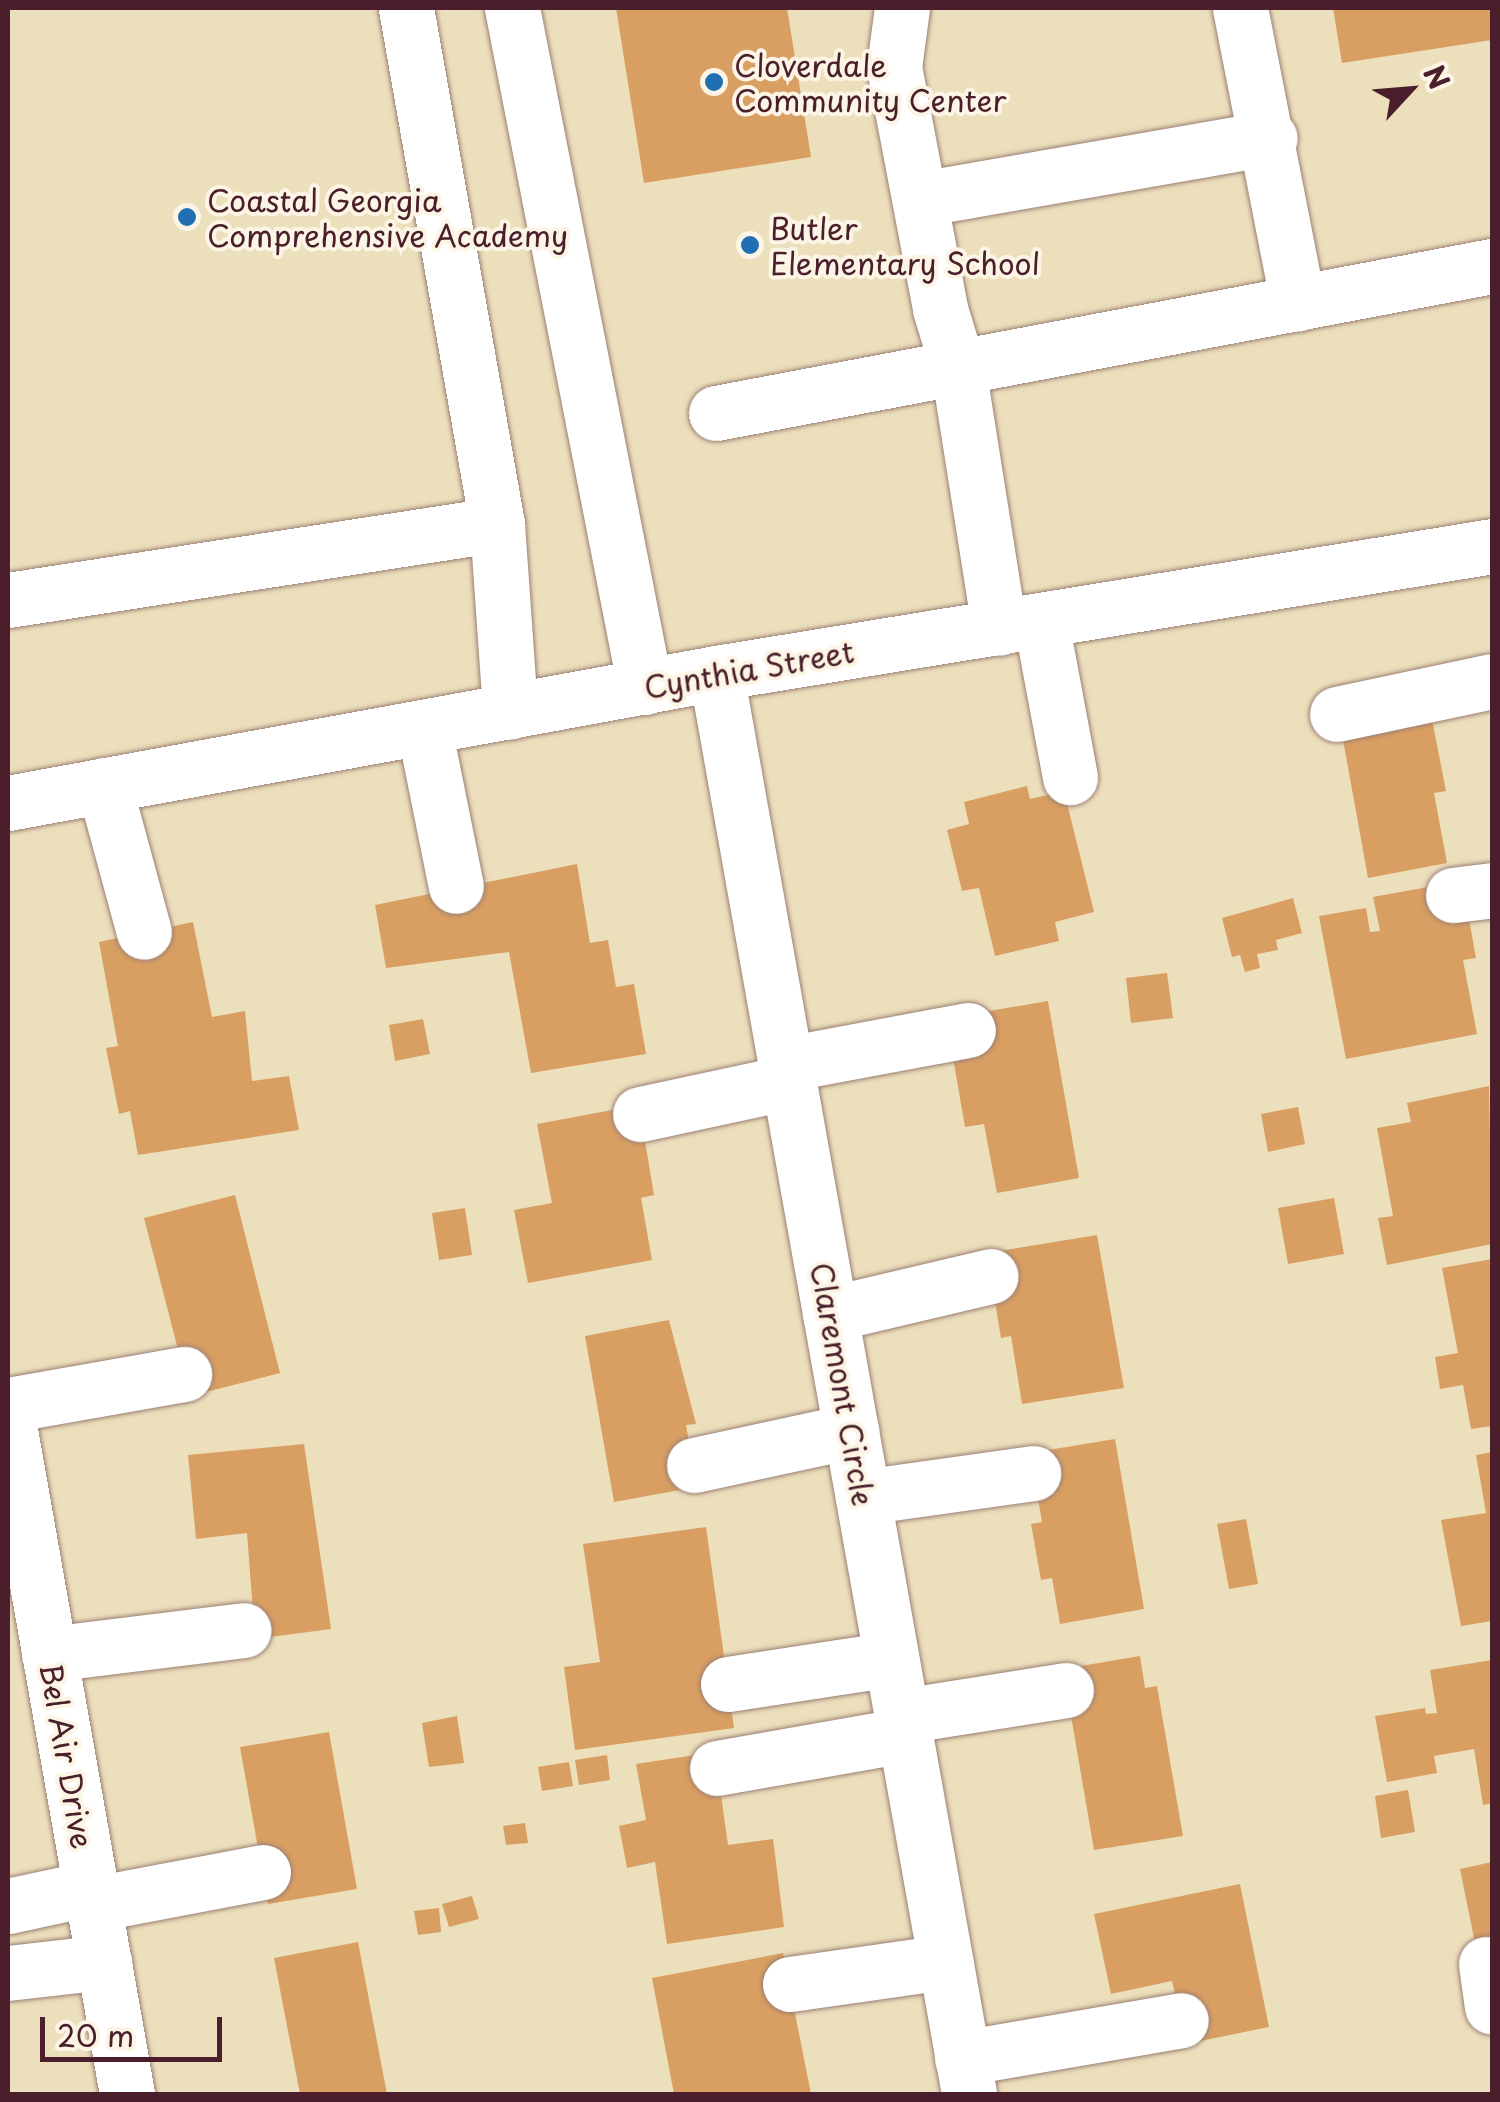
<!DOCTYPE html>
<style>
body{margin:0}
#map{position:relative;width:1500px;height:2102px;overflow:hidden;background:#ecdfbc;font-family:"Playpen Sans",sans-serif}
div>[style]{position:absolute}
.building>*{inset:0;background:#d99f62}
.roads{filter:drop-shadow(0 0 2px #9b7f74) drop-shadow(0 0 2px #9b7f74)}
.minor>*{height:55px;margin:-27.5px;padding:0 27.5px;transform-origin:27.5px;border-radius:27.5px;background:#fff}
.dots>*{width:28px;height:28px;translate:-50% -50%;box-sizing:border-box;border:5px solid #fcf5e5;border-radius:50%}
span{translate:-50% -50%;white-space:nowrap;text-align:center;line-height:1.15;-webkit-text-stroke:8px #fcf5e5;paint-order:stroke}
.poi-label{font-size:30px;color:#4a1f2b}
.left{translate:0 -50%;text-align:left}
.street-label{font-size:30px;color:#4a1f2b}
.frame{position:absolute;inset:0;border:10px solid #4a1f2b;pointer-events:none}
.north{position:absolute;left:1360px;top:40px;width:100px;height:100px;-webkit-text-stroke:8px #fcf5e5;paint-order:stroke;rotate:64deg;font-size:28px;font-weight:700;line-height:40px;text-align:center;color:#4a1f2b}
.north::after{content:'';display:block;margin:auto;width:35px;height:45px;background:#4a1f2b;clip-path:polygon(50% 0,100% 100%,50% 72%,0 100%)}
.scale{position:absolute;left:40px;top:2017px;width:182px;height:45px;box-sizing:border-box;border:5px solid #4a1f2b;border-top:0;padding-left:12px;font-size:30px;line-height:35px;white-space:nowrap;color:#4a1f2b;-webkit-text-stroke:8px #fcf5e5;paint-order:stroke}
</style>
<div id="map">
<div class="building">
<i style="clip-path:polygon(616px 8px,787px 8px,811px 157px,644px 183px)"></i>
<i style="clip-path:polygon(1333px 8px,1492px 8px,1492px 40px,1342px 63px)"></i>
<i style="clip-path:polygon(1431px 714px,1446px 791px,1434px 793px,1447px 863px,1368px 878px,1342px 734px)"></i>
<i style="clip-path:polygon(1027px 786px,1030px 799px,1064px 791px,1094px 912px,1055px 922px,1059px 941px,995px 956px,979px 888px,962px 891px,947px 830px,969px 824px,964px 802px)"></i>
<i style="clip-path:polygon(577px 864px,590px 943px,608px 940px,616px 987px,634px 984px,646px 1054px,531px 1073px,509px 952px,386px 968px,375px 905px)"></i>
<i style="clip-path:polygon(1450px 883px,1467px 908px,1476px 958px,1463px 960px,1477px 1034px,1346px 1059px,1319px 916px,1366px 908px,1370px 932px,1380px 931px,1373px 897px)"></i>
<i style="clip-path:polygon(1293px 898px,1302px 933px,1276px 940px,1278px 950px,1257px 954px,1260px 968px,1245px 972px,1240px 955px,1232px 957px,1222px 918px)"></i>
<i style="clip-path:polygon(193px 922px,212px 1017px,245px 1011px,252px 1081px,289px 1076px,299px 1130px,138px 1155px,130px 1111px,119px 1114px,106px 1048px,118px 1046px,99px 942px)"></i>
<i style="clip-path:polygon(1167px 973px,1173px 1018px,1131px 1023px,1126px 978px)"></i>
<i style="clip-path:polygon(1048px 1001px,1079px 1178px,997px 1193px,984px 1124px,965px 1127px,952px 1052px,966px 1015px)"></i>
<i style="clip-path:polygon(423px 1019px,430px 1054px,395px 1061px,389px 1025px)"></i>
<i style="clip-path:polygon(1489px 1086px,1492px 1244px,1387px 1265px,1378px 1218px,1393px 1216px,1377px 1128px,1411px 1122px,1407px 1103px)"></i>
<i style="clip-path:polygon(639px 1105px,654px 1195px,641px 1198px,652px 1260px,528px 1283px,514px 1210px,552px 1203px,537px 1124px)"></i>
<i style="clip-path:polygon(1298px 1107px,1305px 1144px,1268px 1152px,1261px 1114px)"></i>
<i style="clip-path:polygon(235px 1195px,280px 1373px,190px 1396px,144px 1218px)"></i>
<i style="clip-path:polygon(1334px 1198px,1344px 1254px,1288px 1264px,1278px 1208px)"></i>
<i style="clip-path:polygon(465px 1208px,472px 1255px,439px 1260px,432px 1213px)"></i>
<i style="clip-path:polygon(1097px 1235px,1124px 1388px,1022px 1404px,1011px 1336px,1001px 1338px,987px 1253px)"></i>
<i style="clip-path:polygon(1492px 1259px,1492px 1426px,1471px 1429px,1463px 1385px,1440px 1389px,1435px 1357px,1458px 1353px,1442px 1268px)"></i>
<i style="clip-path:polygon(669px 1320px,696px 1424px,686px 1425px,697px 1487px,614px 1502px,585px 1336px)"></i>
<i style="clip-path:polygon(1115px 1439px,1144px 1609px,1060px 1624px,1052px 1578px,1041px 1580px,1031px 1524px,1042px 1522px,1030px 1453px)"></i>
<i style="clip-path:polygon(304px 1444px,331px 1629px,255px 1639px,247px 1533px,196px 1539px,188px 1455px)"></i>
<i style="clip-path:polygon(1492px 1452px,1492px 1621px,1461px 1626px,1441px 1520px,1486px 1513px,1476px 1455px)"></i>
<i style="clip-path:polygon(1246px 1519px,1258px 1584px,1229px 1589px,1217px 1524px)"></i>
<i style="clip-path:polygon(706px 1527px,734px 1728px,575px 1750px,564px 1667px,600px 1662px,583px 1544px)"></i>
<i style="clip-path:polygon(1140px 1656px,1145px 1688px,1157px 1686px,1183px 1836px,1094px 1850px,1063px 1669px)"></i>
<i style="clip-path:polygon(1492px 1660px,1492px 1803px,1483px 1805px,1474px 1749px,1434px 1756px,1437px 1773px,1387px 1782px,1375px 1716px,1425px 1708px,1426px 1714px,1437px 1713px,1430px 1670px)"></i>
<i style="clip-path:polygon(457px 1716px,464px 1763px,429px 1767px,422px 1723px)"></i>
<i style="clip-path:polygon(329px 1732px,357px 1889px,268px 1904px,240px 1747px)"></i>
<i style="clip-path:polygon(715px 1752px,728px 1845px,773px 1839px,784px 1927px,667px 1944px,655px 1862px,627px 1868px,619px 1826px,646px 1820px,636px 1764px)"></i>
<i style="clip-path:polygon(607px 1755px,610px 1780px,579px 1785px,575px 1760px)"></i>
<i style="clip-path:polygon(569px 1762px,573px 1786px,542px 1791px,538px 1767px)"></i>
<i style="clip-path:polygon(1408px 1790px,1415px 1832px,1381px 1838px,1375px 1796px)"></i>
<i style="clip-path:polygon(525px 1823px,528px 1843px,506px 1845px,503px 1826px)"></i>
<i style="clip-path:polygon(1492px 1862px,1492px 1944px,1476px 1948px,1460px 1869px)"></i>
<i style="clip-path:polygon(1240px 1884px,1269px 2027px,1186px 2044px,1172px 1981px,1111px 1994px,1094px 1914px)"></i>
<i style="clip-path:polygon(472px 1896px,479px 1919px,449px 1927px,442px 1904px)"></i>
<i style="clip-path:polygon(439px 1908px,441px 1932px,418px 1935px,414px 1911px)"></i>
<i style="clip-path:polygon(358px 1942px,387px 2094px,300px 2094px,274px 1958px)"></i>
<i style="clip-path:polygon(783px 1953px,811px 2094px,674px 2094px,652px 1978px)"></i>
</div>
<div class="roads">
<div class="minor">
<i style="left:406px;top:8px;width:524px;rotate:80deg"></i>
<i style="left:497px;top:524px;width:188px;rotate:86deg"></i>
<i style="left:512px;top:8px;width:692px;rotate:78.92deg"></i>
<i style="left:902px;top:8px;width:60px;rotate:97.7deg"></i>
<i style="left:894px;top:67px;width:246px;rotate:79.2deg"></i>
<i style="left:940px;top:309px;width:62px;rotate:73deg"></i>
<i style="left:958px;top:368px;width:263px;rotate:81deg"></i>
<i style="left:1240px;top:8px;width:301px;rotate:78.9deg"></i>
<i style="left:920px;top:199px;width:355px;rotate:-9.9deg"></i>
<i style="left:716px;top:413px;width:790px;rotate:-10.73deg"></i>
<i style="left:8px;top:600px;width:495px;rotate:-8.8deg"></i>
<i style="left:1041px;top:622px;width:158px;rotate:79.4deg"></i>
<i style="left:716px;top:673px;width:1443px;rotate:79.9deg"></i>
<i style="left:1337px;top:714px;width:158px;rotate:-12deg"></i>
<i style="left:424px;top:728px;width:161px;rotate:78.6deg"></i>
<i style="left:104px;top:785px;width:152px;rotate:74.8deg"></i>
<i style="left:8px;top:803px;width:720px;rotate:-10.4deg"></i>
<i style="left:716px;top:673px;width:786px;rotate:-9.29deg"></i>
<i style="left:1453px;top:895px;width:39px;rotate:-7deg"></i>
<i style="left:786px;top:1064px;width:185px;rotate:-10.6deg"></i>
<i style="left:640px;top:1114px;width:152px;rotate:-12.1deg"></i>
<i style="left:830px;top:1314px;width:165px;rotate:-13.3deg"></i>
<i style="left:8px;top:1405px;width:179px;rotate:-10deg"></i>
<i style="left:8px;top:1419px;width:685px;rotate:80deg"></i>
<i style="left:694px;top:1465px;width:161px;rotate:-12.2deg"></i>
<i style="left:863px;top:1497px;width:172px;rotate:-8deg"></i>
<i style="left:49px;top:1654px;width:196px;rotate:-7deg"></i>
<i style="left:728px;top:1684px;width:165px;rotate:-8.7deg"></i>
<i style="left:902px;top:1716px;width:166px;rotate:-9deg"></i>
<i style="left:717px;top:1768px;width:191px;rotate:-10deg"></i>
<i style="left:94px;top:1904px;width:172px;rotate:-10.7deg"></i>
<i style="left:8px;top:1906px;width:85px;rotate:-12.2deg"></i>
<i style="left:1486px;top:1964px;width:43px;rotate:82.1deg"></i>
<i style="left:8px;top:1973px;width:97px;rotate:-6.5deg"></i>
<i style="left:790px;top:1984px;width:157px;rotate:-8.1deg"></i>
<i style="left:962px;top:2058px;width:222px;rotate:-9.8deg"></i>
</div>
</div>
<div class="dots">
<i style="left:714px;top:82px;background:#1f6fb2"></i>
<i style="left:187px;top:217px;background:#1f6fb2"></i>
<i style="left:750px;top:245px;background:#1f6fb2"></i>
</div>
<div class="poi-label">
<span class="left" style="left:734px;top:82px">Cloverdale<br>Community Center</span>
<span class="left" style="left:207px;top:217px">Coastal Georgia<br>Comprehensive Academy</span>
<span class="left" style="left:770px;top:245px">Butler<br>Elementary School</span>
</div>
<div class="street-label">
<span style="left:749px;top:669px;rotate:-10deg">Cynthia Street</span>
<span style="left:843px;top:1384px;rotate:80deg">Claremont Circle</span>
<span style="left:67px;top:1756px;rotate:80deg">Bel Air Drive</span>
</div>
<div class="frame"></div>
<div class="north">N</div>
<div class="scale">20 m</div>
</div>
